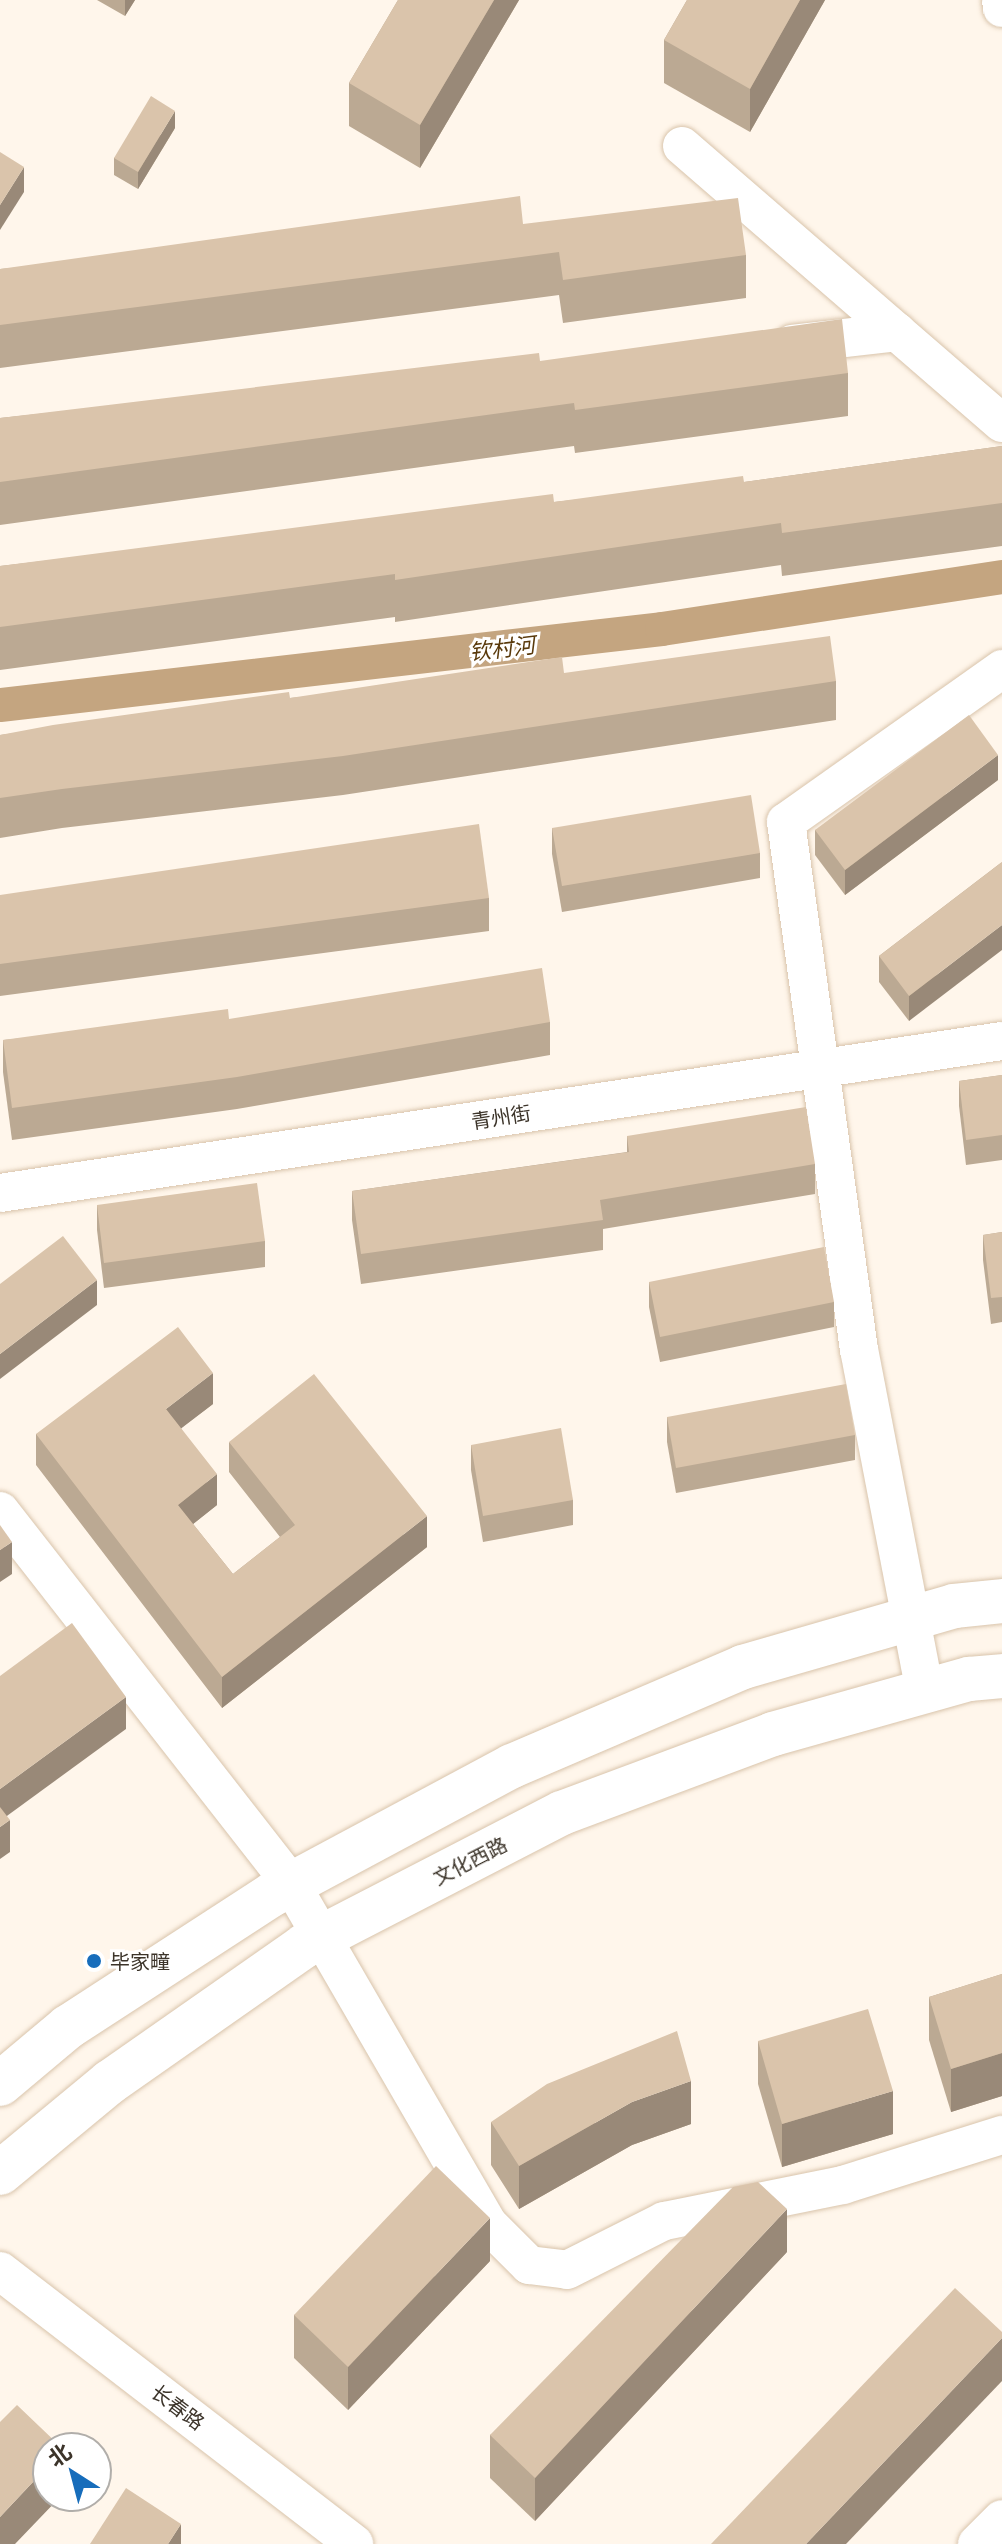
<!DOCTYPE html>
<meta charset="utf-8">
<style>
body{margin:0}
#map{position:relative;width:1002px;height:2544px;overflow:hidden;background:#fff6eb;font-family:"Noto Sans","Noto Sans SC",sans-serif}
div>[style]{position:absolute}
.canal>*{height:34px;margin:-17px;padding:0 17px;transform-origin:17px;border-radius:17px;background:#c4a580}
.roads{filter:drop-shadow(0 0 2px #d9c4ab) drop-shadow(0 0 2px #d9c4ab)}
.minor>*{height:38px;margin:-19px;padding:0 19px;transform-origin:19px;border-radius:19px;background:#fff}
.major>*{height:44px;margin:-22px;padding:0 22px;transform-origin:22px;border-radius:22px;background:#fff}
.wall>*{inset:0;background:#bba993}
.shaded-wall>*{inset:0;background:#998978}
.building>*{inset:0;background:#dac4ab}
.dots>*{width:22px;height:22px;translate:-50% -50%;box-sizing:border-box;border:4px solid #fff;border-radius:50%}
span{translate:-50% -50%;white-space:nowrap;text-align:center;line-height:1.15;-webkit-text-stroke:6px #fff;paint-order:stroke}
.street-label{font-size:20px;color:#3c342a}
.poi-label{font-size:20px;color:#3c342a}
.left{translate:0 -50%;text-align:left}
.water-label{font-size:22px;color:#59390b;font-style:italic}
.north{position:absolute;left:32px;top:2432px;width:80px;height:80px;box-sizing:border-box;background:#fff;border:2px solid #b1aeaa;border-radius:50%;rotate:324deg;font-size:22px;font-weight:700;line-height:32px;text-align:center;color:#3c342a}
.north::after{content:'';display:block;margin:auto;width:28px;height:36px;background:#176dbb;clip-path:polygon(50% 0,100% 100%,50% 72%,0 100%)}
</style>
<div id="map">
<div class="canal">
<i style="left:0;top:705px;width:666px;rotate:-6.55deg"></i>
<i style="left:662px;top:629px;width:344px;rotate:-8.7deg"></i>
</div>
<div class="roads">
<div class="minor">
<i style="left:1001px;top:0;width:8px;rotate:83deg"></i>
<i style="left:682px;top:146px;width:423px;rotate:40.9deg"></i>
<i style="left:792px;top:344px;width:106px;rotate:-6.5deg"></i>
<i style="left:0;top:1193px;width:1013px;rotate:-8.63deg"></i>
<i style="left:0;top:1511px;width:473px;rotate:52deg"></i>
<i style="left:291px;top:1884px;width:394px;rotate:59.9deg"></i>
<i style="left:489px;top:2225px;width:57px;rotate:45deg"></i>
<i style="left:529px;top:2265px;width:38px;rotate:7deg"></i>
<i style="left:567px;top:2270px;width:109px;rotate:-26.8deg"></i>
<i style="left:664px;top:2221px;width:183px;rotate:-11.4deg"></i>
<i style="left:843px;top:2185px;width:167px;rotate:-17.5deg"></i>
<i style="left:925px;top:1692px;width:348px;rotate:-100.9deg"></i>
<i style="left:859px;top:1350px;width:533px;rotate:-97.87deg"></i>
<i style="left:786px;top:822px;width:265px;rotate:-35.3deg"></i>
<i style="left:0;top:2271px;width:447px;rotate:37.6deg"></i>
<i style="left:977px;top:2544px;width:35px;rotate:-45deg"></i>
</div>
<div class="major">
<i style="left:0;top:2084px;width:89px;rotate:-40deg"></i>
<i style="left:68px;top:2027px;width:244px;rotate:-33deg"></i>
<i style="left:273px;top:1894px;width:271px;rotate:-28.2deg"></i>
<i style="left:512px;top:1766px;width:251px;rotate:-23.2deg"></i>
<i style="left:743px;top:1667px;width:220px;rotate:-16.1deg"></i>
<i style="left:954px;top:1606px;width:48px;rotate:-5.9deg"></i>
<i style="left:0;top:2173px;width:143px;rotate:-39.6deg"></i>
<i style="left:110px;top:2082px;width:237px;rotate:-35deg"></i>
<i style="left:304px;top:1946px;width:290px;rotate:-27.3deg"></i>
<i style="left:562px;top:1813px;width:225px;rotate:-20.5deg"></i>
<i style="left:773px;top:1734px;width:204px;rotate:-15.7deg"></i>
<i style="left:969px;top:1679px;width:33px;rotate:-5deg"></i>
</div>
</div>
<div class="wall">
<i style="clip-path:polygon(97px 0,135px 0,125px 16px)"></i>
<i style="clip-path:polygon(398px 0,519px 0,420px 168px,349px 126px,349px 83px)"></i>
<i style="clip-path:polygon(687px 0,825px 0,750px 132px,664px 83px,664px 40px)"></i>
<i style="clip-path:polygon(175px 128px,138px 189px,114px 175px,114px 158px)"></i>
<i style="clip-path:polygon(523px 224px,746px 255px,746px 298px,563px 323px,559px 295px,0 368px,0 269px)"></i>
<i style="clip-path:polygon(540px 361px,848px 373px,848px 416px,575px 453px,574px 446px,0 525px,0 418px)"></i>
<i style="clip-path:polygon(1002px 446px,1002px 546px,782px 576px,781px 565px,395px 622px,395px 617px,0 670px,0 566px,554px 502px,744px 482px)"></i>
<i style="clip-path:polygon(564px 673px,836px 681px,836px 720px,343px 795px,62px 828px,0 838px,0 735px,290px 698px)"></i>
<i style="clip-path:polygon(998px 780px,845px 895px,815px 855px,815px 830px)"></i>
<i style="clip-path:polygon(552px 828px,760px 853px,760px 878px,562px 912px,552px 854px)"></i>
<i style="clip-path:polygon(1002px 862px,909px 1021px,879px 982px,879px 956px)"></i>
<i style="clip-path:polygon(0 895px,489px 898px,489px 931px,0 996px)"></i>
<i style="clip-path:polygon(229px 1019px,550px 1022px,550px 1055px,237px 1109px,12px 1140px,3px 1072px,3px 1040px)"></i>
<i style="clip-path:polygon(1002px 1075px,1002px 1160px,966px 1165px,959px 1106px,959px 1081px)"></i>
<i style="clip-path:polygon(627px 1136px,815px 1164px,815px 1194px,603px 1229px,603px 1250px,361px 1284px,352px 1220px,352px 1191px,627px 1152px)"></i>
<i style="clip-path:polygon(97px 1205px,265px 1241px,265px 1267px,104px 1288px,97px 1230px)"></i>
<i style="clip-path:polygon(1002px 1232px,1002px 1322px,991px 1324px,983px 1260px,983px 1235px)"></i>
<i style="clip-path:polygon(649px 1282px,834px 1302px,834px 1327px,660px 1362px,649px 1307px)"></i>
<i style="clip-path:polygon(213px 1404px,181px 1428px,217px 1505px,193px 1524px,233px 1574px,280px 1537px,229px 1472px,229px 1442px,427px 1547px,222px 1708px,36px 1465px,36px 1434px)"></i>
<i style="clip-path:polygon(667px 1417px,855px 1435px,855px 1460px,676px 1493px,667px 1442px)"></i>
<i style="clip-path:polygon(471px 1445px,573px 1500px,573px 1525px,483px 1542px,471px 1470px)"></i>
<i style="clip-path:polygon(1002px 1974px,1002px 2096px,951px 2112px,929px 2040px,929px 1997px)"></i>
<i style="clip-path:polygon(758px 2041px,893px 2134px,782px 2167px,758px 2084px)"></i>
<i style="clip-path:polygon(491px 2122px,691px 2124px,632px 2145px,519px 2209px,491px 2165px)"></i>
<i style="clip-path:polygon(787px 2252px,535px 2521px,490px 2478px,490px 2435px)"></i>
<i style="clip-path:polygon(490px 2261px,348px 2410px,294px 2358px,294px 2315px)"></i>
</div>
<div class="shaded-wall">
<i style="clip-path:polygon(125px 0,135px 0,125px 16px)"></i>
<i style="clip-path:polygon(494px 0,519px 0,420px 168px,420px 125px)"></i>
<i style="clip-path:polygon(800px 0,825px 0,750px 132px,750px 89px)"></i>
<i style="clip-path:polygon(175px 111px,175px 128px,138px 189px,138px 172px)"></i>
<i style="clip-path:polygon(24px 167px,24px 192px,0 230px,0 205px)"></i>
<i style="clip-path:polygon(998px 755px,998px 780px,845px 895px,845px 870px)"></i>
<i style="clip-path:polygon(1002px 925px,1002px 950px,909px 1021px,909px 996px)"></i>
<i style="clip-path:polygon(97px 1280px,97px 1305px,0 1379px,0 1354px)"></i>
<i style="clip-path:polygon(213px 1373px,213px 1404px,166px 1440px,166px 1409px)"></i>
<i style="clip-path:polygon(217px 1474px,217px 1505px,178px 1536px,178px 1505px)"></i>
<i style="clip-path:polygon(427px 1516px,427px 1547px,222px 1708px,222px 1677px)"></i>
<i style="clip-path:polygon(12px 1542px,12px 1574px,0 1582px,0 1550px)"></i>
<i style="clip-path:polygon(126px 1697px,126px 1729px,0 1821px,0 1789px)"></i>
<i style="clip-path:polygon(10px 1820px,10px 1852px,0 1859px,0 1827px)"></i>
<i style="clip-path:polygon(1002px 2053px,1002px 2096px,951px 2112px,951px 2069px)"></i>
<i style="clip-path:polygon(691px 2081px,691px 2124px,632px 2145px,519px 2209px,519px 2166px,632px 2102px)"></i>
<i style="clip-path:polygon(893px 2091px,893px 2134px,782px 2167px,782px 2124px)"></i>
<i style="clip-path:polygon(787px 2209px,787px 2252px,535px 2521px,535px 2478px)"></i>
<i style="clip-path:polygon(490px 2218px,490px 2261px,348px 2410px,348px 2367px)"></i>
<i style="clip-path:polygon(1002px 2338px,1002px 2381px,846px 2544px,806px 2544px)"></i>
<i style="clip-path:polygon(48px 2466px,48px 2496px,61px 2496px,15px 2544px,0 2544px,0 2517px)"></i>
<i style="clip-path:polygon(181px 2524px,181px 2544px,168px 2544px)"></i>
</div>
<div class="building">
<i style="clip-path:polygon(398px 0,494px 0,420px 125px,349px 83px)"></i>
<i style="clip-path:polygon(687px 0,800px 0,750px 89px,664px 40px)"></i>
<i style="clip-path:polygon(151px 96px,175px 111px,138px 172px,114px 158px)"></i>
<i style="clip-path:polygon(0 152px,24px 167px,0 205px)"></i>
<i style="clip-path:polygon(520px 196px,523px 224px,738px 198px,746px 255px,563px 280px,559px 252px,0 325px,0 269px)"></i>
<i style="clip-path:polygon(842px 319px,848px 373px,575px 410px,574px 403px,0 482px,0 418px,539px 353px,540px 361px)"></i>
<i style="clip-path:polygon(1002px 446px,1002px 503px,782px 533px,781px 523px,395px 580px,395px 574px,0 627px,0 566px,553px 494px,554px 502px,743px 476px,744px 482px)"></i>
<i style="clip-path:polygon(830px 636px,836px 681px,343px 756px,62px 789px,0 798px,0 735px,53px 725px,289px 692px,290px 698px,562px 657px,564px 673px)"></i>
<i style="clip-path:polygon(969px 715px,998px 755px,845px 870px,815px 830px)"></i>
<i style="clip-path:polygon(751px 795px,760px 853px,562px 886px,552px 828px)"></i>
<i style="clip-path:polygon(479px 824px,489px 898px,0 964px,0 895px)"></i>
<i style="clip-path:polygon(1002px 862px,1002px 925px,909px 996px,879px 956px)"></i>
<i style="clip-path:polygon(542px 968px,550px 1022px,237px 1077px,12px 1108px,3px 1040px,228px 1009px,229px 1019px)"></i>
<i style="clip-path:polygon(1002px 1075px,1002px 1135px,966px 1140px,959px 1081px)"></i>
<i style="clip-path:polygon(806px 1107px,815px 1164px,600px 1200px,603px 1220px,361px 1254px,352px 1191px,629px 1152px,627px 1136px)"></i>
<i style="clip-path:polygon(257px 1183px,265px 1241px,104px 1263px,97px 1205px)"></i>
<i style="clip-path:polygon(1002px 1232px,1002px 1297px,991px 1298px,983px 1235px)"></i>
<i style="clip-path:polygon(63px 1236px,97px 1280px,0 1354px,0 1284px)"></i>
<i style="clip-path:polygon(824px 1247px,834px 1302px,660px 1337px,649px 1282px)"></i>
<i style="clip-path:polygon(178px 1327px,213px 1373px,166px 1409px,217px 1474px,178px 1505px,233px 1574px,295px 1525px,229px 1442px,314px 1374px,427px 1516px,222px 1677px,36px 1434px)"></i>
<i style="clip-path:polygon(846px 1384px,855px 1435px,676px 1468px,667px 1417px)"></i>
<i style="clip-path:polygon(561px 1428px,573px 1500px,483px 1516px,471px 1445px)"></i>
<i style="clip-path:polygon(0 1525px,12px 1542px,0 1550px)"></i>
<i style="clip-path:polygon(72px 1623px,126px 1697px,0 1789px,0 1676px)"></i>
<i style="clip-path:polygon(0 1807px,10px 1820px,0 1827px)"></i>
<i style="clip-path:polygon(1002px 1974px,1002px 2053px,951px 2069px,929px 1997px)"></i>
<i style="clip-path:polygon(868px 2009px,893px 2091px,782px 2124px,758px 2041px)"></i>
<i style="clip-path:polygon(677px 2031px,691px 2081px,632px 2102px,519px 2166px,491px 2122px,547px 2084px)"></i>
<i style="clip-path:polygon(436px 2166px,490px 2218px,348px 2367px,294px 2315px)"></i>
<i style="clip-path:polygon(758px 2182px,787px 2209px,535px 2478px,490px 2435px,733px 2187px)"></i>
<i style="clip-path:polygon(955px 2288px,1002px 2332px,1002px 2338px,806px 2544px,711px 2544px)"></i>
<i style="clip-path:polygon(17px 2405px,62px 2448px,48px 2448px,48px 2466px,0 2517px,0 2422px)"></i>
<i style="clip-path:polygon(126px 2488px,181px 2524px,168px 2544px,90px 2544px)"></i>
</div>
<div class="dots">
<i style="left:94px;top:1961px;background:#176dbb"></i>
</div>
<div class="street-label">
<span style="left:501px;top:1117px;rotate:-9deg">青州街</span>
<span style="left:470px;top:1861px;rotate:-27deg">文化西路</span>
<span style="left:178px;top:2407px;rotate:37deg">长春路</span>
</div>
<div class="poi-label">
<span class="left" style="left:110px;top:1961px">毕家疃</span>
</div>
<div class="water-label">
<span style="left:502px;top:648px;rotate:-7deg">钦村河</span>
</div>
<div class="north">北</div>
</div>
